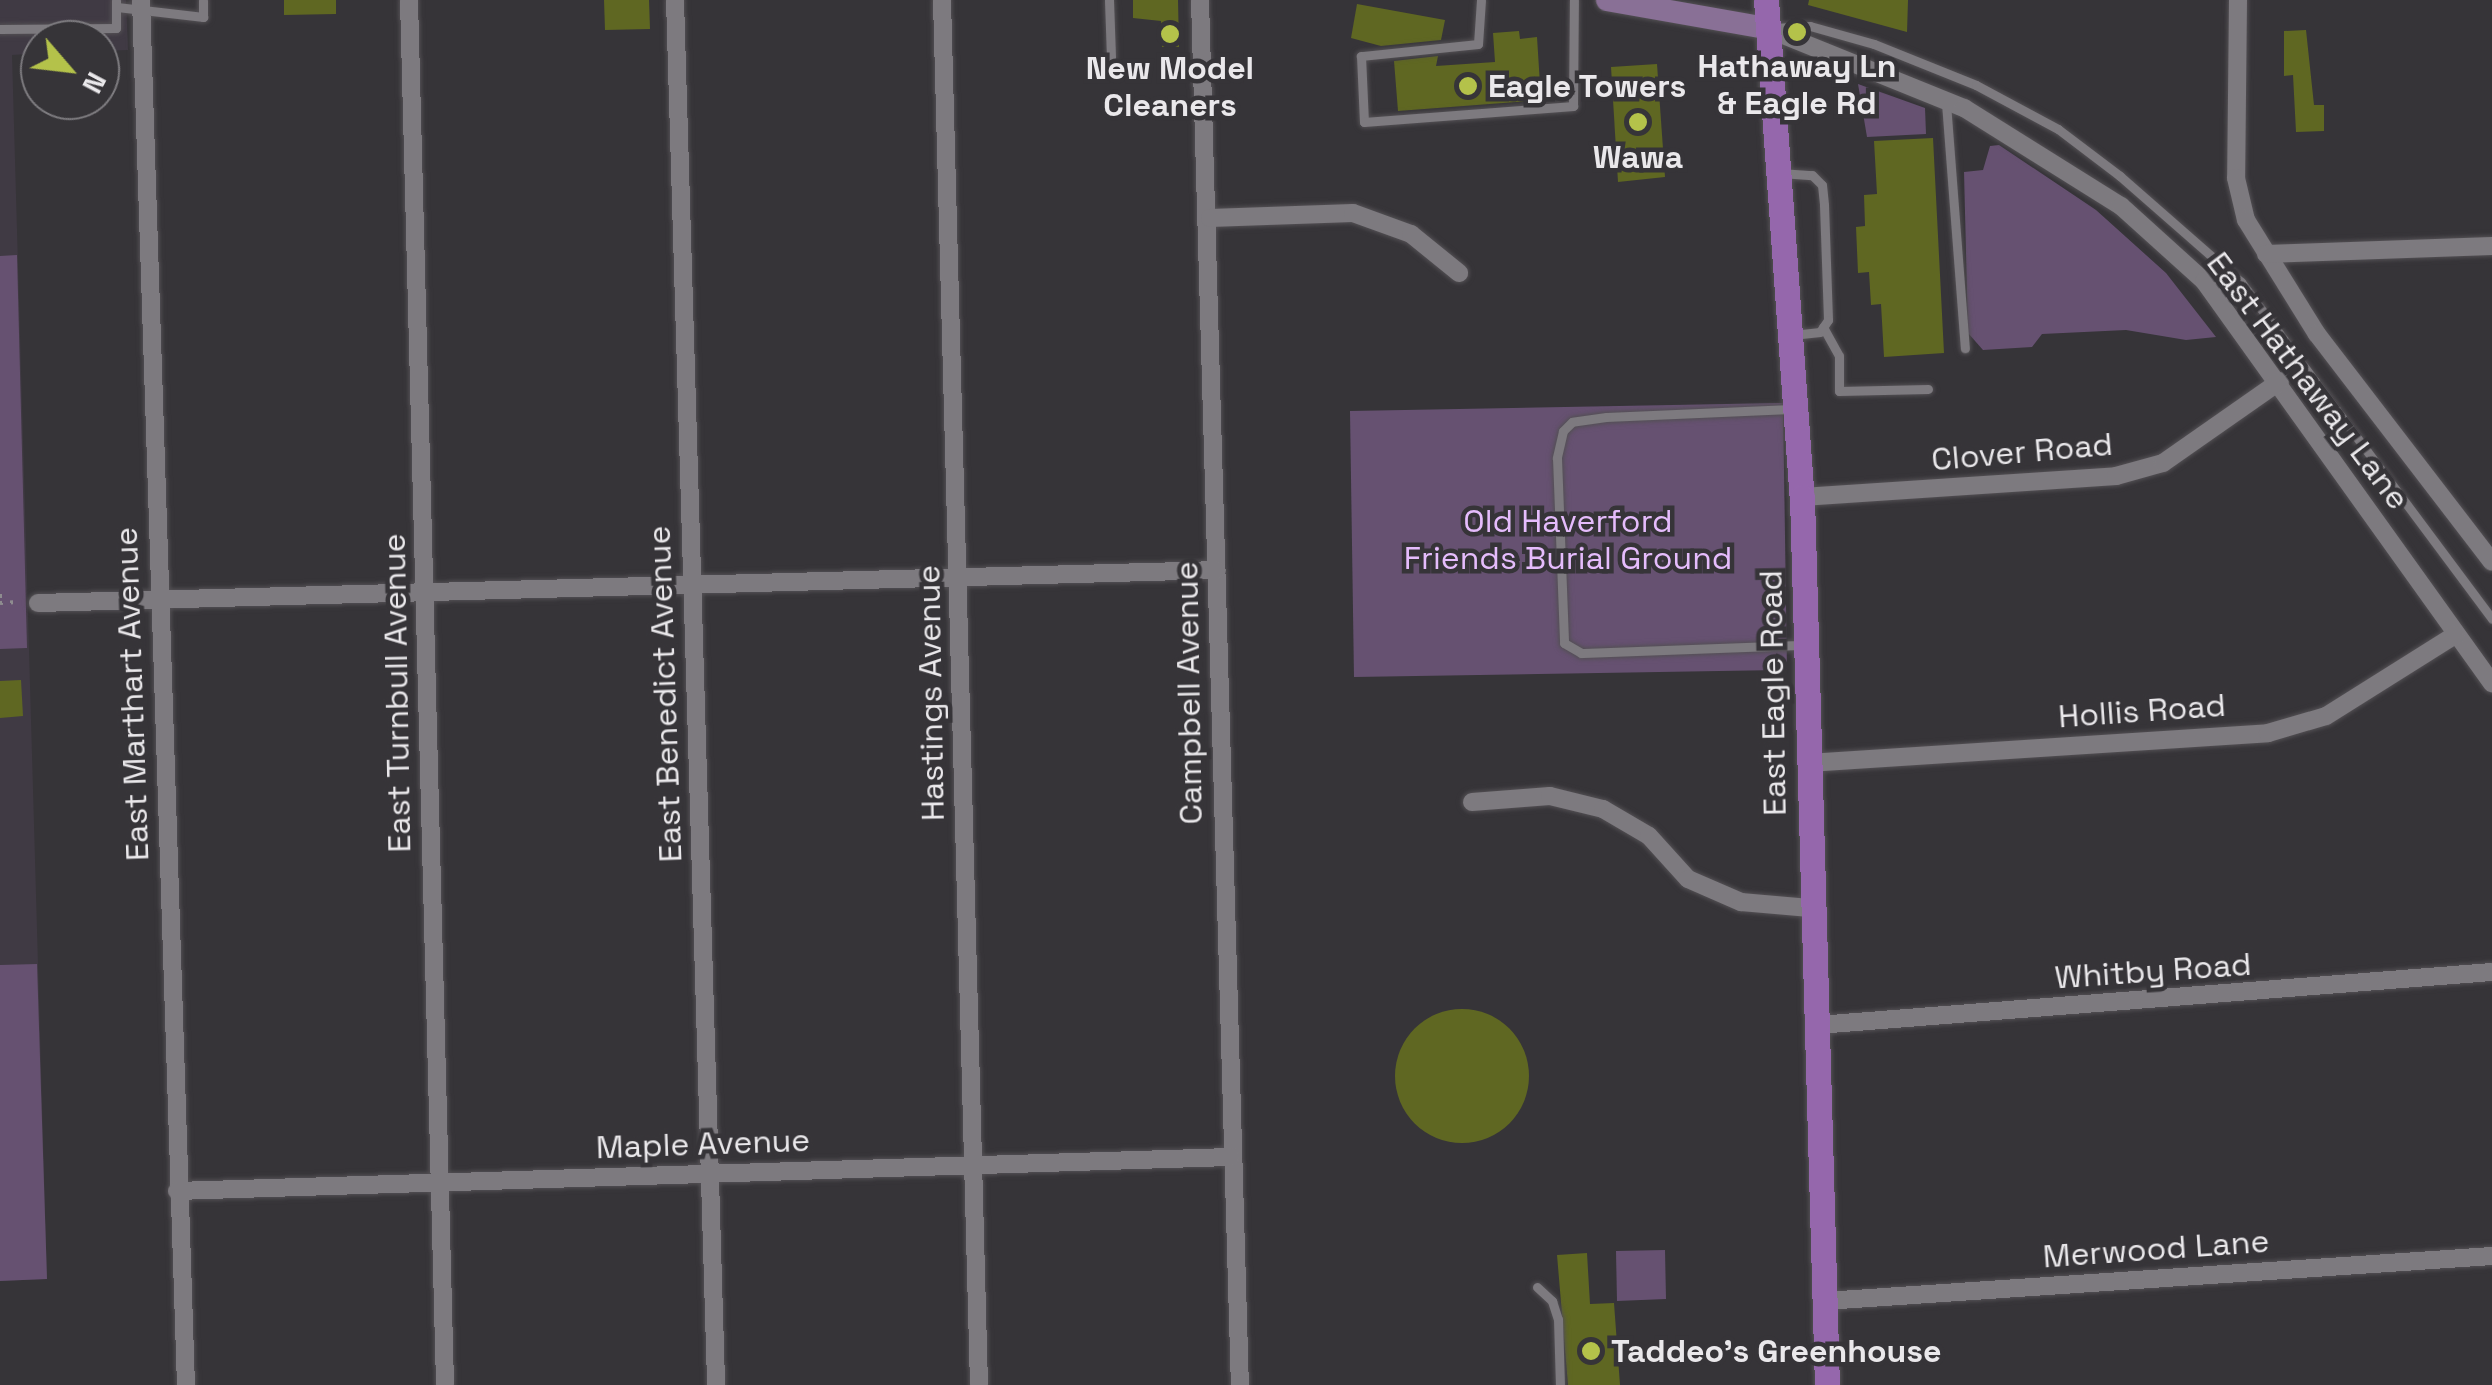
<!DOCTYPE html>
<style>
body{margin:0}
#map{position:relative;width:2492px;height:1385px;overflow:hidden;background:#363438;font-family:"Space Grotesk",sans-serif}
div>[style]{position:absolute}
.built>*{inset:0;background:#403a44}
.green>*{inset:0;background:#665171}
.building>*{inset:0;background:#5f6722}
.round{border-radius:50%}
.path>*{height:4px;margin-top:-2px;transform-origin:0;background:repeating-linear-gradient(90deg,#8e8c8f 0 2.5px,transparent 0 10.5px)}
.roads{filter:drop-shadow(0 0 2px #535054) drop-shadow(0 0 2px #535054)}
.lane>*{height:9px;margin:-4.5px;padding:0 4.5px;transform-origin:4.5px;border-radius:4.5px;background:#7d7a7f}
.street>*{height:18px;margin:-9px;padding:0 9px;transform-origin:9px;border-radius:9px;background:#7d7a7f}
.secondary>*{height:22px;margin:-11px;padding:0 11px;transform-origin:11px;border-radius:11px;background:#897096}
.primary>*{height:25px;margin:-12.5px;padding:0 12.5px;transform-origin:12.5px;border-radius:12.5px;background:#9567ac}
.dots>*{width:28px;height:28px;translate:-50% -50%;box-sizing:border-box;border:5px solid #363438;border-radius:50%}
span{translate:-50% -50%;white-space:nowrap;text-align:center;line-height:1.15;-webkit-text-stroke:9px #363438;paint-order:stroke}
.poi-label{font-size:32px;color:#eae8eb;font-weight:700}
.left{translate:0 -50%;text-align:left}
.street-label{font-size:32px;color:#eae8eb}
.park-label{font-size:32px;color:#e5bcfc}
.north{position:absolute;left:20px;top:20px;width:100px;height:100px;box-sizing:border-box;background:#363438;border:2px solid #7e7c80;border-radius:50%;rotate:118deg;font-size:28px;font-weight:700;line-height:40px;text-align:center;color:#eae8eb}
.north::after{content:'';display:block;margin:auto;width:35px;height:45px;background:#b4c24a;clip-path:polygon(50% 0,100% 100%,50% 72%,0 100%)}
</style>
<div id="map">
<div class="built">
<i style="clip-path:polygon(0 0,126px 0,128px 50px,100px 51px,100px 40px,40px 40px,40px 53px,12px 55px,47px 1279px,0 1281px)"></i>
</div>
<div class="green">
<i style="clip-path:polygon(1858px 84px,1925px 108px,1926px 134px,1867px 137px)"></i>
<i style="clip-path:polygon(1999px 145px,2096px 210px,2166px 273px,2216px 337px,2186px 340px,2126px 330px,2042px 334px,2032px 347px,1983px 350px,1968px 333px,1964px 172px,1983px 170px,1990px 146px)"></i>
<i style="clip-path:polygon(17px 255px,27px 648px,0 649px,0 256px)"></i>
<i style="clip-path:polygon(1783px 403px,1787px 670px,1354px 677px,1350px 411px)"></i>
<i style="clip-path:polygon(37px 964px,47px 1279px,0 1281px,0 965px)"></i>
<i style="clip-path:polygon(1665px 1250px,1666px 1299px,1617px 1301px,1616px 1251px)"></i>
</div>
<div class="building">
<i style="clip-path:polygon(284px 0,336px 0,336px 14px,284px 15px)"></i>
<i style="clip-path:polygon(604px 0,649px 0,650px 29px,605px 30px)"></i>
<i style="clip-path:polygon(1133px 0,1178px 0,1179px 47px,1162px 47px,1161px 21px,1133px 18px)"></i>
<i style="clip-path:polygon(1809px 0,1908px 0,1907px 32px,1808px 5px)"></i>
<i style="clip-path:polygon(1357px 4px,1445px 20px,1441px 40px,1381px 46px,1351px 38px)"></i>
<i style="clip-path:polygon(2306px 30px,2314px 105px,2324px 105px,2324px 131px,2296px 132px,2293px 75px,2284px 76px,2284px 31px)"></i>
<i style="clip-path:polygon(1519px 31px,1520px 39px,1537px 37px,1541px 100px,1398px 111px,1394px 61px,1438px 56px,1436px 66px,1495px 62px,1493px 33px)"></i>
<i style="clip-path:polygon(1657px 64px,1665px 177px,1618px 182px,1611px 67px)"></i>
<i style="clip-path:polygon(1933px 138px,1944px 353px,1884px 357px,1881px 304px,1871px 305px,1869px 272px,1858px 273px,1856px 227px,1865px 226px,1864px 195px,1877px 194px,1874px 141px)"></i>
<i style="clip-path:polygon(21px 680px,23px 716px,0 718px,0 681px)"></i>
<i class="round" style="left:1395px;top:1009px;width:134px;height:134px"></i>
<i style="clip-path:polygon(1587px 1253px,1590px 1304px,1614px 1303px,1620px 1385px,1568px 1385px,1557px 1255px)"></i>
</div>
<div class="path">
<i style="left:0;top:596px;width:3px"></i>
<i style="left:0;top:603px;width:18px;rotate:-3deg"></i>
</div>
<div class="roads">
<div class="lane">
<i style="left:1109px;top:0;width:57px;rotate:88deg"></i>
<i style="left:1481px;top:0;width:44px;rotate:93.9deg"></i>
<i style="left:1478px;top:44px;width:118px;rotate:174.1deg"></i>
<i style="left:1361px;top:56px;width:66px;rotate:87.4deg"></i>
<i style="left:1364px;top:122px;width:210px;rotate:-4.4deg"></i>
<i style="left:1573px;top:106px;width:106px;rotate:-89.5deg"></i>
<i style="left:117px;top:7px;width:87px;rotate:6.6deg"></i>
<i style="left:203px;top:17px;width:17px;rotate:-90deg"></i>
<i style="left:1774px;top:28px;width:36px;rotate:-3deg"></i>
<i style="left:1810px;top:26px;width:66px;rotate:15.7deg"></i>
<i style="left:1874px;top:44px;width:110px;rotate:21.9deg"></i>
<i style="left:1976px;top:85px;width:93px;rotate:28.2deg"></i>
<i style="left:2058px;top:129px;width:78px;rotate:37.2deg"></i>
<i style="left:2120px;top:176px;width:161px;rotate:41.2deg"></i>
<i style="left:2241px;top:282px;width:420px;rotate:53.3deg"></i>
<i style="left:0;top:29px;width:116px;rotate:-0.5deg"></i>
<i style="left:116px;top:28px;width:28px;rotate:-90deg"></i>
<i style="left:1946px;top:103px;width:246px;rotate:85.6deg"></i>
<i style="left:1780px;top:173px;width:32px;rotate:4deg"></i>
<i style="left:1812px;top:175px;width:14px;rotate:45deg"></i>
<i style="left:1822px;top:185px;width:20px;rotate:84deg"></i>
<i style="left:1824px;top:205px;width:115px;rotate:88deg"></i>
<i style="left:1828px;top:320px;width:14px;rotate:124deg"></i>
<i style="left:1820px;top:332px;width:28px;rotate:174deg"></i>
<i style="left:1823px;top:327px;width:33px;rotate:61deg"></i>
<i style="left:1839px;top:356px;width:35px;rotate:90deg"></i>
<i style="left:1839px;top:391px;width:89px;rotate:-1.3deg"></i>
<i style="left:1791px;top:409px;width:185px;rotate:177.5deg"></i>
<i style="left:1606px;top:417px;width:34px;rotate:172deg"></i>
<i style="left:1572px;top:422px;width:13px;rotate:135deg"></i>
<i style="left:1563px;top:431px;width:28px;rotate:103deg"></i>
<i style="left:1557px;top:458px;width:185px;rotate:87.8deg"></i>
<i style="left:1564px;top:643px;width:20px;rotate:30deg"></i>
<i style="left:1581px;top:653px;width:221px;rotate:-2.1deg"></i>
<i style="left:1537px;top:1287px;width:21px;rotate:43deg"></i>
<i style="left:1552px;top:1301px;width:19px;rotate:72deg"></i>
<i style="left:1558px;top:1319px;width:66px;rotate:88.3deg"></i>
</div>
<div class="street">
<i style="left:141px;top:0;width:1386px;rotate:88.14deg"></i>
<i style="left:409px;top:0;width:1385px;rotate:88.51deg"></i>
<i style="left:675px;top:0;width:1386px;rotate:88.3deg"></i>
<i style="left:942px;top:0;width:1385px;rotate:88.47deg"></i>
<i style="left:1200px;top:0;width:1386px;rotate:88.35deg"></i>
<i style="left:2238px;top:0;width:178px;rotate:90.6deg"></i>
<i style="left:2236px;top:178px;width:43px;rotate:76.6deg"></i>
<i style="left:2246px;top:220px;width:134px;rotate:58.1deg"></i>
<i style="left:2317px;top:334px;width:287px;rotate:52.5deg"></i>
<i style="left:1766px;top:28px;width:214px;rotate:22deg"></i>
<i style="left:1964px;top:108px;width:185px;rotate:32deg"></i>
<i style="left:2121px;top:206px;width:112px;rotate:42.1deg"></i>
<i style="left:2204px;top:281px;width:495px;rotate:54.4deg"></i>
<i style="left:1210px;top:218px;width:143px;rotate:-2deg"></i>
<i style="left:1353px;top:213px;width:62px;rotate:19.9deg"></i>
<i style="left:1411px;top:234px;width:62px;rotate:39.1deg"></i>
<i style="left:2266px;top:254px;width:226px;rotate:-2deg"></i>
<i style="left:1802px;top:497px;width:315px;rotate:-3.8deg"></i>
<i style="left:2116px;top:476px;width:49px;rotate:-15.5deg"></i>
<i style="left:2163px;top:463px;width:143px;rotate:-35deg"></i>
<i style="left:38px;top:603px;width:1179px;rotate:-1.6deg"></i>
<i style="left:1808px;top:763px;width:461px;rotate:-3.7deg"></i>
<i style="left:2268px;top:733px;width:60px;rotate:-16.3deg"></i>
<i style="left:2326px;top:716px;width:152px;rotate:-32.1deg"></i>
<i style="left:1472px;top:802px;width:78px;rotate:-4.4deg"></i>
<i style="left:1550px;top:796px;width:55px;rotate:13.8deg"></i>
<i style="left:1603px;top:809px;width:53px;rotate:30.4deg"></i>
<i style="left:1649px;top:836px;width:58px;rotate:47.8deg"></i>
<i style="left:1688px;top:879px;width:58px;rotate:23.5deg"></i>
<i style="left:1741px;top:902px;width:69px;rotate:5deg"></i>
<i style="left:1818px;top:1025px;width:676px;rotate:-4.5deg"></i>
<i style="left:177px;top:1191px;width:1054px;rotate:-1.85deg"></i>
<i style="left:1825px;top:1301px;width:669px;rotate:-3.86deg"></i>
</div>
<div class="secondary">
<i style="left:1607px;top:0;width:161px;rotate:10deg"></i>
</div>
<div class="primary">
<i style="left:1766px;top:0;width:498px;rotate:85.9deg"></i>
<i style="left:1802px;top:497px;width:888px;rotate:88.39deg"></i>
</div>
</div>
<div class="dots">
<i style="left:1797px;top:32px;background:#b4c24a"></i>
<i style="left:1170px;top:34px;background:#b4c24a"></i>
<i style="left:1468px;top:86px;background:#b4c24a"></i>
<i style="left:1638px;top:122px;background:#b4c24a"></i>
<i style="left:1591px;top:1351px;background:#b4c24a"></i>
</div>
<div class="poi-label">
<span style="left:1797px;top:85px">Hathaway Ln<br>&amp; Eagle Rd</span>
<span style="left:1170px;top:87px">New Model<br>Cleaners</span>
<span class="left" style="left:1488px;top:86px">Eagle Towers</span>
<span style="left:1638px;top:157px">Wawa</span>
<span class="left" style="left:1611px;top:1351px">Taddeo's Greenhouse</span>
</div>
<div class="street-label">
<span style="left:2308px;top:381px;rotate:53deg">East Hathaway Lane</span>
<span style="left:2022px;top:452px;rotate:-5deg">Clover Road</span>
<span style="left:397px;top:693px;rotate:-91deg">East Turnbull Avenue</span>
<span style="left:931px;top:693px;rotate:-91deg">Hastings Avenue</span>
<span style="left:1189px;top:693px;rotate:-91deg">Campbell Avenue</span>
<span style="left:1773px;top:693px;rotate:-91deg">East Eagle Road</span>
<span style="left:132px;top:694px;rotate:-92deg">East Marthart Avenue</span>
<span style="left:665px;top:694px;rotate:-92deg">East Benedict Avenue</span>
<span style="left:2142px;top:711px;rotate:-4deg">Hollis Road</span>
<span style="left:2153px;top:971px;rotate:-4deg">Whitby Road</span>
<span style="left:703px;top:1144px;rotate:-2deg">Maple Avenue</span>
<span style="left:2156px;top:1249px;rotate:-4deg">Merwood Lane</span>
</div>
<div class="park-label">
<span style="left:1568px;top:540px">Old Haverford<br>Friends Burial Ground</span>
</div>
<div class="north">N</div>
</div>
